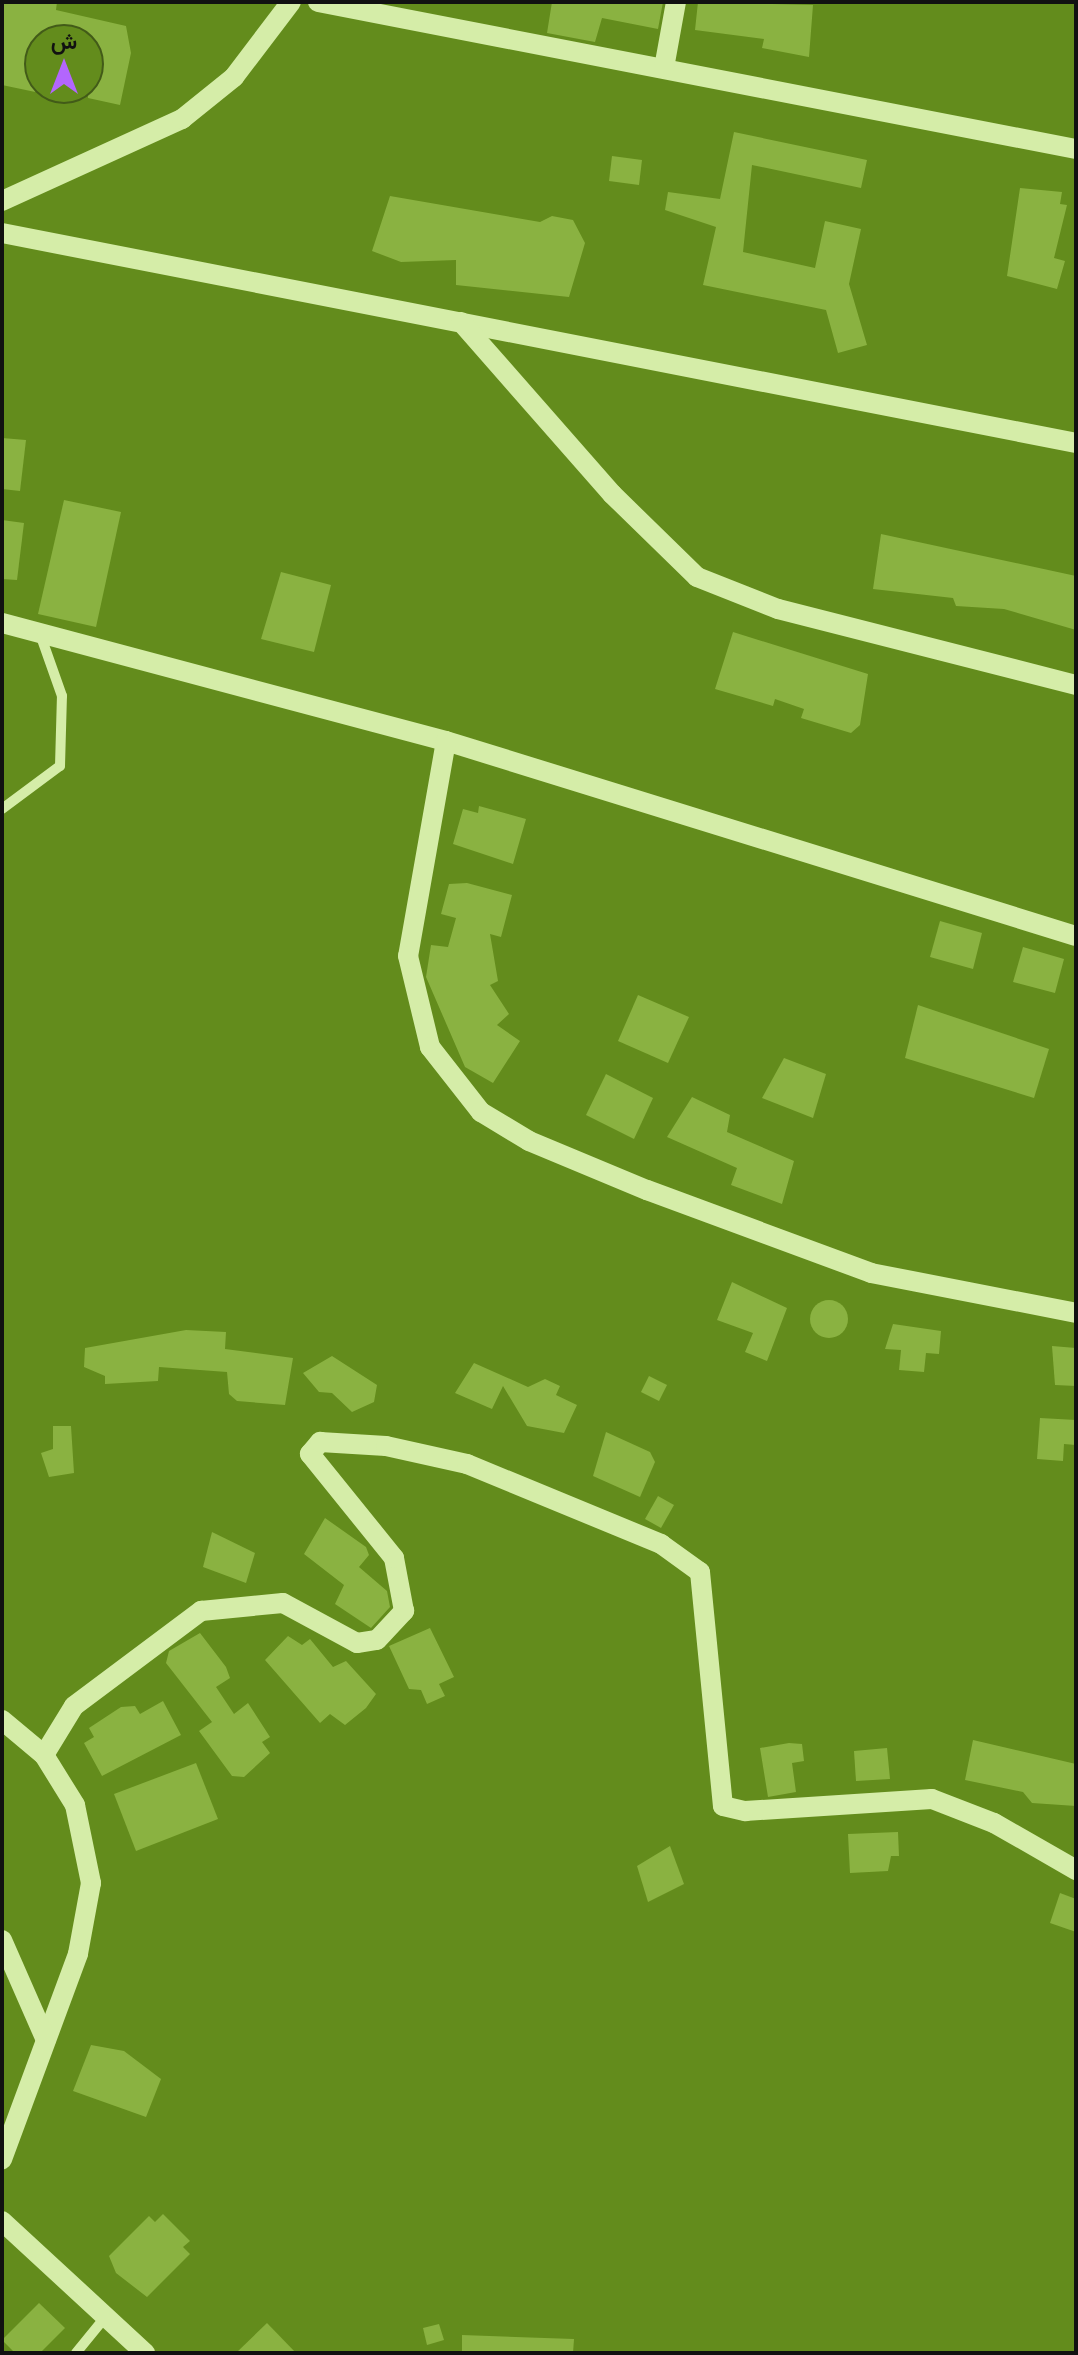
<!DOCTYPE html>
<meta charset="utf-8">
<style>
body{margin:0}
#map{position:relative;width:1078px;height:2355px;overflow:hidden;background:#638c1c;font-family:Montserrat,Vazirmatn,sans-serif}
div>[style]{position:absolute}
.building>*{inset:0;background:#8ab241}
.round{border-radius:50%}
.lane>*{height:10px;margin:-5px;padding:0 5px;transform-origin:5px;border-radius:5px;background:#d5eda8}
.street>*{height:20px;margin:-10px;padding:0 10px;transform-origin:10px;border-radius:10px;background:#d5eda8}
span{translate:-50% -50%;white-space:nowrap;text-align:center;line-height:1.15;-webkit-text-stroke:6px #638c1c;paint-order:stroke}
.frame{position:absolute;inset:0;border:4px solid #111;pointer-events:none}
.north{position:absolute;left:24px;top:24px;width:80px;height:80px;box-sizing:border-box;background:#638c1c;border:2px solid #425b18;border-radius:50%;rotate:0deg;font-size:22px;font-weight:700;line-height:32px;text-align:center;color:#111}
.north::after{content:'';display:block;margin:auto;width:28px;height:36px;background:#b366fd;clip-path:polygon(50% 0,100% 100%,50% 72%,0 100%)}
</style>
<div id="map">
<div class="building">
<i style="clip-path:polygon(2px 2px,57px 2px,56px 10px,126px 26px,131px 53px,120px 105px,88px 98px,88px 40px,40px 40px,40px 93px,2px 85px)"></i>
<i style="clip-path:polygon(552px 2px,663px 2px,658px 29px,602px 18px,595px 42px,547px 33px)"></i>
<i style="clip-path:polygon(698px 2px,813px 5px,809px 57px,762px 48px,764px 39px,695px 30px)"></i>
<i style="clip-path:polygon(734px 132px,867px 160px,861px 188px,752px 165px,743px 252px,815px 268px,825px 221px,861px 229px,849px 284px,867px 345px,838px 353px,826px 310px,703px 285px,716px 227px,665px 210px,668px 192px,720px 199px)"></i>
<i style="clip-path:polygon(612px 156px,642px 160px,639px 185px,609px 181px)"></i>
<i style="clip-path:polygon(1020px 188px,1062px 192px,1060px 204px,1067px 205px,1054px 258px,1065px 261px,1057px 289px,1007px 276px)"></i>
<i style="clip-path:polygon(390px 196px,540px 222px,552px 216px,573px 220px,585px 243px,569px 297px,456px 285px,456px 260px,401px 262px,372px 251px)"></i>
<i style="clip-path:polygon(2px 438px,26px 440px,20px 491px,2px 489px)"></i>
<i style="clip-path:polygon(64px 500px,121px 512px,96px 627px,38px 614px)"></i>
<i style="clip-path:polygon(2px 520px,24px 523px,17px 580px,2px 579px)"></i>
<i style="clip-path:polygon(881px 534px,1076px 576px,1076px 630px,1004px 609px,956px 606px,953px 598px,873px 589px)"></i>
<i style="clip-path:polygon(281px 572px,331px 585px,314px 652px,261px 639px)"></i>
<i style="clip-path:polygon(733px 632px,868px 674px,860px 725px,851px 733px,801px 718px,804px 709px,775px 699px,773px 706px,715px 689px)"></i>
<i style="clip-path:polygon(479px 806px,526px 819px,513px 864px,453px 844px,463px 809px,478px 813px)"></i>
<i style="clip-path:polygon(467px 883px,512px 895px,501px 937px,490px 934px,498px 981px,490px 985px,509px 1014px,497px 1025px,520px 1041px,493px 1083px,465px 1067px,426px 977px,431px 945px,448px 947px,456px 918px,441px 914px,449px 884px)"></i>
<i style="clip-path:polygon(940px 921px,982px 933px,973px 969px,930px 957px)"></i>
<i style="clip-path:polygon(1023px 947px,1064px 959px,1055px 993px,1013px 982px)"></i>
<i style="clip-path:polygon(638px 995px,689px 1017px,668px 1063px,618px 1041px)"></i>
<i style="clip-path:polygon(918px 1005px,1049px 1049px,1034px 1098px,905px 1058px)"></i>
<i style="clip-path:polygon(784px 1058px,826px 1074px,813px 1118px,762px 1098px)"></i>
<i style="clip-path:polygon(606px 1074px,653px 1098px,634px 1139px,586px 1115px)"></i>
<i style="clip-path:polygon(692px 1097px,730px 1115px,727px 1132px,794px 1161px,782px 1204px,731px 1185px,737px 1168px,667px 1137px)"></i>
<i style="clip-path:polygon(732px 1282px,787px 1308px,767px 1361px,745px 1352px,753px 1333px,717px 1320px)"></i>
<i class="round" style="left:810px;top:1300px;width:38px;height:38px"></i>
<i style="clip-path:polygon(893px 1324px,941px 1331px,939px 1354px,926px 1353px,924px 1372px,899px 1370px,901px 1350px,885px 1349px)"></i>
<i style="clip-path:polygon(186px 1330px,226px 1332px,225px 1349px,293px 1358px,285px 1405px,237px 1401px,229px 1394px,227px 1372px,159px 1367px,158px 1381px,105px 1384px,105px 1376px,84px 1367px,85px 1348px)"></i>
<i style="clip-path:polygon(1052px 1346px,1076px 1348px,1076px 1386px,1055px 1385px)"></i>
<i style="clip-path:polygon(332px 1356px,377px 1385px,374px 1402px,352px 1412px,332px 1393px,319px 1392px,303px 1373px)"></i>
<i style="clip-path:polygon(474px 1363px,528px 1387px,545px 1379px,560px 1386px,556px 1395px,577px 1405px,564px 1433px,527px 1426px,503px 1386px,492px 1409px,455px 1393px)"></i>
<i style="clip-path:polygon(649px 1376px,667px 1385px,659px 1401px,641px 1392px)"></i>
<i style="clip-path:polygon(1040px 1418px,1076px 1420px,1076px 1445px,1064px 1444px,1063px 1461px,1037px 1459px)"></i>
<i style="clip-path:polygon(53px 1426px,71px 1426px,74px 1473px,49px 1477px,41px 1453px,53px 1449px)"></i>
<i style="clip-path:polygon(606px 1432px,650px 1452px,655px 1462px,640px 1497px,593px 1476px)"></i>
<i style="clip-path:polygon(658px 1496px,674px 1505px,661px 1528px,645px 1519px)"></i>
<i style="clip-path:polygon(325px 1518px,366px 1547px,369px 1555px,359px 1567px,387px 1591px,390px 1607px,371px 1628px,335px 1604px,344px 1585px,304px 1554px)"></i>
<i style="clip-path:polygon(212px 1532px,255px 1553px,246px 1583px,203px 1567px)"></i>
<i style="clip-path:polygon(430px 1628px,454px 1677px,439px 1684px,445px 1696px,427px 1704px,421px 1690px,409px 1689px,389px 1646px)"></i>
<i style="clip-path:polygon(200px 1633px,226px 1667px,230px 1678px,216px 1687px,234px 1714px,248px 1703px,270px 1737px,262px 1742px,270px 1753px,244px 1777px,232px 1776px,199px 1731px,212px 1722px,166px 1663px,169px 1651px)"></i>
<i style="clip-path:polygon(288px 1636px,302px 1645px,310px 1639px,333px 1667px,346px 1661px,376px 1694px,366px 1708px,345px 1725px,330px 1714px,320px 1723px,265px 1660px)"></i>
<i style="clip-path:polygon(163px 1701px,181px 1735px,102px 1776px,84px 1743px,94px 1737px,89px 1728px,121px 1707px,135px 1706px,140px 1714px)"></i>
<i style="clip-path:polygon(973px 1740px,1076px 1764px,1076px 1806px,1032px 1803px,1023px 1792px,965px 1780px)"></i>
<i style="clip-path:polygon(789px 1743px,802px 1744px,804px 1761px,792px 1763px,796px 1792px,768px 1797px,760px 1748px)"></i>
<i style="clip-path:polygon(887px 1748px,890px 1779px,856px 1781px,854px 1751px)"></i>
<i style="clip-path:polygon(196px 1763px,218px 1819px,136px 1851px,114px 1794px)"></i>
<i style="clip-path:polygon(898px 1832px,899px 1856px,891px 1856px,888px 1871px,850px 1873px,848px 1834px)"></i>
<i style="clip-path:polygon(670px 1846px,684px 1884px,648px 1902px,637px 1866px)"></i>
<i style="clip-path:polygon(1060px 1893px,1076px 1899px,1076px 1932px,1050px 1923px)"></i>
<i style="clip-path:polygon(91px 2045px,124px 2051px,161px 2079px,146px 2117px,73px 2091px)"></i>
<i style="clip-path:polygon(163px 2214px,190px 2241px,183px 2247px,190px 2254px,147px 2297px,116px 2273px,109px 2256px,149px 2216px,155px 2222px)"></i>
<i style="clip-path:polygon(39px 2303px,65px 2328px,40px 2353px,15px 2353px,2px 2340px)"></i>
<i style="clip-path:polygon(267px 2323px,296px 2353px,236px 2353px)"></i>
<i style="clip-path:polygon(439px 2324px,444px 2340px,427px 2345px,423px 2328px)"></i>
<i style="clip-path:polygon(462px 2335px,574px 2339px,573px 2353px,462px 2353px)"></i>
</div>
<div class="lane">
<i style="left:2px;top:809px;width:72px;rotate:-36.6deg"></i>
<i style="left:60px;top:766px;width:70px;rotate:-88.4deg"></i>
<i style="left:62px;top:696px;width:66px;rotate:-109.5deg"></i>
<i style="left:76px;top:2353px;width:49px;rotate:-50.8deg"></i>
</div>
<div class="street">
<i style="left:318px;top:2px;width:772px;rotate:10.98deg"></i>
<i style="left:664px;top:68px;width:67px;rotate:-79.7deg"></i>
<i style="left:2px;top:201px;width:198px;rotate:-24.5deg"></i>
<i style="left:182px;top:119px;width:67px;rotate:-38.9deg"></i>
<i style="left:234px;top:77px;width:94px;rotate:-52.8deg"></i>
<i style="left:2px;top:233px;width:1094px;rotate:11.06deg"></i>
<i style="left:461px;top:322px;width:229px;rotate:48.7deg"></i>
<i style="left:612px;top:494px;width:119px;rotate:44.3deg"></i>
<i style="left:697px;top:577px;width:87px;rotate:21.6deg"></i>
<i style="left:778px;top:609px;width:308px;rotate:14.3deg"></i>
<i style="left:2px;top:623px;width:459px;rotate:14.9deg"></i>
<i style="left:446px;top:741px;width:659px;rotate:17.2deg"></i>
<i style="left:446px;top:741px;width:218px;rotate:100deg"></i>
<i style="left:408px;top:956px;width:94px;rotate:76.4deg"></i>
<i style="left:430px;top:1047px;width:83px;rotate:51.9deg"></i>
<i style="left:481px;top:1112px;width:56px;rotate:31.1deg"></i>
<i style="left:529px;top:1141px;width:128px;rotate:22.6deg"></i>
<i style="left:647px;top:1190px;width:239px;rotate:20.3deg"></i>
<i style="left:871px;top:1273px;width:209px;rotate:11deg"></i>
<i style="left:2px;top:1720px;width:55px;rotate:39.8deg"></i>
<i style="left:44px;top:1755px;width:59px;rotate:58.2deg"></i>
<i style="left:75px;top:1805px;width:80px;rotate:78.4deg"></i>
<i style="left:91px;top:1883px;width:72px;rotate:100.4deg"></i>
<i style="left:78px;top:1954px;width:219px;rotate:110.3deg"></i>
<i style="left:44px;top:1755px;width:57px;rotate:-58.5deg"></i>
<i style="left:74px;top:1706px;width:159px;rotate:-36.8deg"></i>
<i style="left:201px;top:1611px;width:82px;rotate:-5.6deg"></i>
<i style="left:283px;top:1603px;width:84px;rotate:28.4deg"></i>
<i style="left:357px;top:1643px;width:20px;rotate:-9deg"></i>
<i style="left:377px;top:1640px;width:40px;rotate:-47deg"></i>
<i style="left:404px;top:1611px;width:54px;rotate:-100.7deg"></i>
<i style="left:394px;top:1558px;width:134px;rotate:-128.9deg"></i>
<i style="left:310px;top:1454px;width:16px;rotate:-50deg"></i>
<i style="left:320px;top:1442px;width:66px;rotate:3.5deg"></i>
<i style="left:386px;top:1446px;width:83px;rotate:12.5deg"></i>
<i style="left:467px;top:1464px;width:210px;rotate:22.4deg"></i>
<i style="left:661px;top:1544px;width:48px;rotate:35.7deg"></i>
<i style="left:700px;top:1572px;width:235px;rotate:84.4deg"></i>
<i style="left:723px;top:1806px;width:23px;rotate:13deg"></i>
<i style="left:745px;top:1811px;width:187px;rotate:-3.7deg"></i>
<i style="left:932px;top:1799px;width:66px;rotate:21.2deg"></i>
<i style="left:994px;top:1823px;width:95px;rotate:29.8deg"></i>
<i style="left:2px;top:1940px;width:109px;rotate:66.3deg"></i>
<i style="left:2px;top:2221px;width:195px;rotate:42.7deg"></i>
</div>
<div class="frame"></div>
<div class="north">ش</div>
</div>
